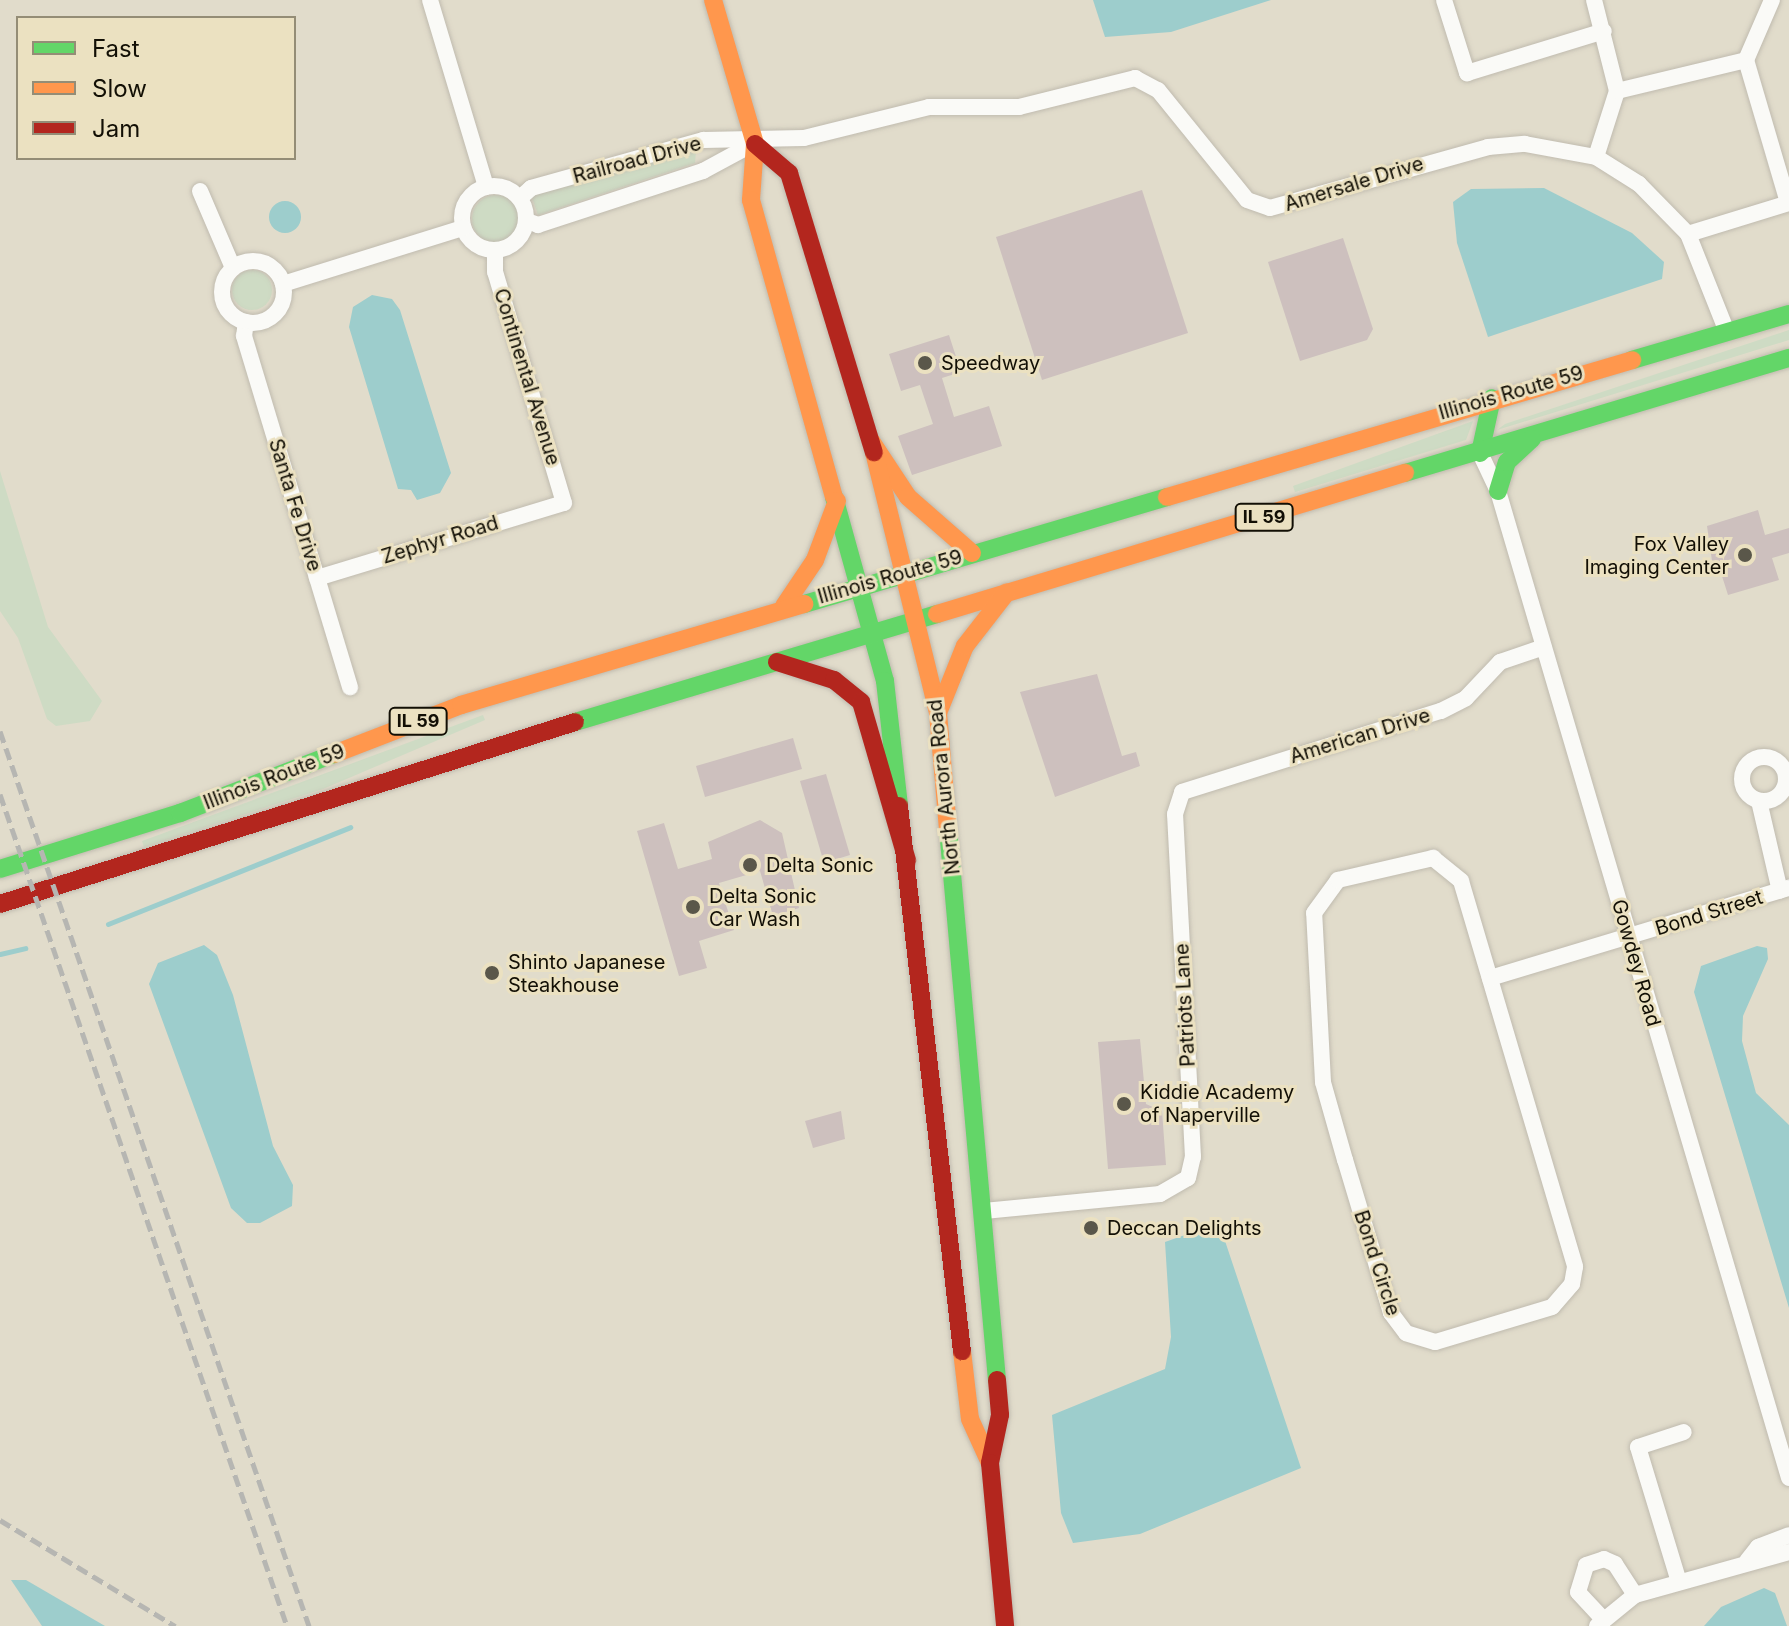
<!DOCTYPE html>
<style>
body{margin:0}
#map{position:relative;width:1789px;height:1626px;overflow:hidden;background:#e1dccb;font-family:Inter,sans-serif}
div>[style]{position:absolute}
.green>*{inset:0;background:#cedbc4}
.round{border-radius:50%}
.water>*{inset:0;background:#9dcdcc}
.stream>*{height:5px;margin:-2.5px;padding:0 2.5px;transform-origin:2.5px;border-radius:2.5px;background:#9dcdcc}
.building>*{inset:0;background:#cdc0be}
.roads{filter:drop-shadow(0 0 2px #c0bbaf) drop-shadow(0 0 2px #c0bbaf)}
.street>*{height:16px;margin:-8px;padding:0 8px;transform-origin:8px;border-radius:8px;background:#fafaf7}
.street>.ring{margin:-8px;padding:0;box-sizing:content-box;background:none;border:16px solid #fafaf7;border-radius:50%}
.fast>*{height:18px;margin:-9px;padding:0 9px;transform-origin:9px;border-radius:9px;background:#63d668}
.slow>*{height:18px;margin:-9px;padding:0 9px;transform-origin:9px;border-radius:9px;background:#ff974d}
.jam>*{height:18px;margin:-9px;padding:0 9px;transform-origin:9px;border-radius:9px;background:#b3261e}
.rail>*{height:5px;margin-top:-2.5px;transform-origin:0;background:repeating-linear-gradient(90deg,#b6b6b2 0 12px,transparent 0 18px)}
.dots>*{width:22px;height:22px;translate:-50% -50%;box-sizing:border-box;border:4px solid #ebe1c1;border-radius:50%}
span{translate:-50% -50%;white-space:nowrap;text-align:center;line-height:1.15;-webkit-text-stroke:6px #ebe1c1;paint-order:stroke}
.shield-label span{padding:2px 6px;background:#ebe1c1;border:2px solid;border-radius:6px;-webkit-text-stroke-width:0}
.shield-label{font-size:18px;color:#120f05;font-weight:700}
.street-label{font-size:20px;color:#120f05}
.poi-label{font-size:20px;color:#120f05}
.left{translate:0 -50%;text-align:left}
.right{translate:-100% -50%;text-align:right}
.legend{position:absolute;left:16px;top:16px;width:280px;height:144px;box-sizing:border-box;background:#ebe1c1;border:2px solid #948d76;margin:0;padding:10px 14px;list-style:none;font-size:24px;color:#120f05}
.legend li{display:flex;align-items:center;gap:16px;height:40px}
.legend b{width:40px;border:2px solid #948d76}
</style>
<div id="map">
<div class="green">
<i style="clip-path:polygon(696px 151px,695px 163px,538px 215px,531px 195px)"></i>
<i class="round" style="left:472px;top:195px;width:48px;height:48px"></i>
<i class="round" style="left:232px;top:270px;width:40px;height:40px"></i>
<i style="clip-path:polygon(1789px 330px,1789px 340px,1497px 430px,1505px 424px)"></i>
<i style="clip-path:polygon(1473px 421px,1466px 440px,1295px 492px,1293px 486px)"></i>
<i style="clip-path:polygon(0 471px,48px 627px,102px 701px,90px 721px,56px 726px,47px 719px,18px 638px,0 611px)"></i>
<i style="clip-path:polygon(483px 715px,485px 720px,323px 789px,144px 847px,142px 841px)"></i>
</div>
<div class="water">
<i style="clip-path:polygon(1093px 0,1271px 0,1171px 32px,1105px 37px)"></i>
<i style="clip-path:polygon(1544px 188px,1632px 233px,1664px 262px,1662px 279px,1488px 337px,1457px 243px,1453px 202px,1471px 189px)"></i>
<i class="round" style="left:269px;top:201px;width:32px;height:32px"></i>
<i style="clip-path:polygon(372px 295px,392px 299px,400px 310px,451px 473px,440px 493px,417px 500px,411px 490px,398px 489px,349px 327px,353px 307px)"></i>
<i style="clip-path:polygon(204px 945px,217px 955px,233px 995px,273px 1146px,293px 1185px,292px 1206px,260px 1223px,247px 1223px,231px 1208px,149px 984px,158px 963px)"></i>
<i style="clip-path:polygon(1757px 946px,1767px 948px,1768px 959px,1743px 1016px,1742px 1041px,1756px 1093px,1789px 1125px,1789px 1308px,1694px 992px,1701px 966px)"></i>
<i style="clip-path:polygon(1219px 1223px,1301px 1468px,1140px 1534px,1073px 1543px,1061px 1513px,1052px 1415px,1165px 1369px,1171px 1337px,1165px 1242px)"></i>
<i style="clip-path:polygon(11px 1580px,26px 1580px,105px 1626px,42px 1626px)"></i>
<i style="clip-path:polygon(1764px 1588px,1775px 1593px,1787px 1626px,1704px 1626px,1721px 1607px)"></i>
</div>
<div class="stream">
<i style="left:108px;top:924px;width:261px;rotate:-21.8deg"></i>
<i style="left:0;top:954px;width:26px;rotate:-13deg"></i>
</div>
<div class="building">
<i style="clip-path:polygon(1142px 190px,1188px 333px,1042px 380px,996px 237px)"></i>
<i style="clip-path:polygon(1343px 238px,1373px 329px,1367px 340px,1300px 361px,1268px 262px)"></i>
<i style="clip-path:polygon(949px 335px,961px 372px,942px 378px,954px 417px,989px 406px,1002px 446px,912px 475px,898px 436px,933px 424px,920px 385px,901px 391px,889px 354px)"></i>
<i style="clip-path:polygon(1758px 510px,1765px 535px,1789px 528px,1789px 553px,1772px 558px,1779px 580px,1728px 595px,1721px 573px,1714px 575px,1707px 526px)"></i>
<i style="clip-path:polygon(1097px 674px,1122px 756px,1136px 752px,1140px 766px,1055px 797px,1020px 692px)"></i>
<i style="clip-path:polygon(793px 738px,802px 769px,705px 797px,696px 766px)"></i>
<i style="clip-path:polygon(826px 774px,850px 855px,824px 863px,800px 781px)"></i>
<i style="clip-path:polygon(760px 820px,782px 833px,799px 908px,773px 916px,760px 871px,719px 883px,734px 930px,699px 941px,707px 968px,679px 976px,637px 831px,664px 823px,678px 869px,712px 859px,708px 842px)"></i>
<i style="clip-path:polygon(1140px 1039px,1146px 1104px,1162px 1111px,1166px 1165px,1108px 1169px,1098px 1042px)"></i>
<i style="clip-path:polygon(841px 1111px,845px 1139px,813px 1148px,805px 1121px)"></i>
</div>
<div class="roads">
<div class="street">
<i style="left:430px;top:0;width:195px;rotate:73.3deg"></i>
<i style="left:1444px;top:0;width:77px;rotate:72.5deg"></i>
<i style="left:1467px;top:73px;width:143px;rotate:-17deg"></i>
<i style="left:1594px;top:0;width:94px;rotate:75.8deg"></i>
<i style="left:1617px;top:91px;width:69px;rotate:107.7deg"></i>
<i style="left:1746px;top:60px;width:149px;rotate:73.6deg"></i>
<i style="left:1617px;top:91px;width:133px;rotate:-13.5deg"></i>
<i style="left:1746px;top:60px;width:65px;rotate:-66.6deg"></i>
<i class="ring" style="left:462px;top:186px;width:48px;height:48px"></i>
<i style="left:200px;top:191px;width:84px;rotate:66.8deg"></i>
<i style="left:520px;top:198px;width:15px;rotate:-42deg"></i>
<i style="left:531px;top:188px;width:179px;rotate:-15.6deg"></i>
<i style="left:703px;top:140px;width:101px;rotate:-1.1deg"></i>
<i style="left:804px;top:138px;width:129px;rotate:-13.9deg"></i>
<i style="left:929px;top:107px;width:90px"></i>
<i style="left:1019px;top:107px;width:120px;rotate:-14deg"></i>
<i style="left:1135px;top:78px;width:26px;rotate:28deg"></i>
<i style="left:1158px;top:90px;width:141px;rotate:51deg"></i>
<i style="left:1247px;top:200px;width:24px;rotate:19deg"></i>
<i style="left:1270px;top:208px;width:226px;rotate:-15.6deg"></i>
<i style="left:1488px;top:147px;width:37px;rotate:-5deg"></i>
<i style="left:1525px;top:144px;width:72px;rotate:10.4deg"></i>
<i style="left:1596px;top:157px;width:51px;rotate:32.1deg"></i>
<i style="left:1639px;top:184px;width:70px;rotate:45.6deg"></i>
<i style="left:1688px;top:234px;width:105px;rotate:68.3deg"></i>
<i style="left:527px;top:221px;width:12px;rotate:20deg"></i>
<i style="left:538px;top:225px;width:174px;rotate:-18.1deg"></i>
<i style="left:703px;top:171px;width:57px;rotate:-28.4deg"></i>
<i style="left:1688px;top:234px;width:106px;rotate:-17.1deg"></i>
<i class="ring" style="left:222px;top:261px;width:46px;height:46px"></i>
<i style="left:283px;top:284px;width:189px;rotate:-17.3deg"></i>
<i style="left:246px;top:322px;width:14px;rotate:98deg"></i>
<i style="left:244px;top:336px;width:367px;rotate:73.2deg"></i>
<i style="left:1480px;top:453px;width:42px;rotate:64.7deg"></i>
<i style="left:1498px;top:491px;width:1029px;rotate:73.57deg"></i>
<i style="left:317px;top:578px;width:258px;rotate:-16.9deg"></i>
<i style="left:564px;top:503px;width:241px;rotate:-106.6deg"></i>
<i style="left:495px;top:272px;width:21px;rotate:-90deg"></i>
<i class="ring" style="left:1742px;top:757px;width:28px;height:28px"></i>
<i style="left:1759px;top:801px;width:92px;rotate:76.9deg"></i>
<i style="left:1433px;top:858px;width:36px;rotate:39deg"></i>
<i style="left:1461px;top:881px;width:402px;rotate:73.5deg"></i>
<i style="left:1575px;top:1267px;width:17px;rotate:100deg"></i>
<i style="left:1572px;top:1284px;width:30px;rotate:131deg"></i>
<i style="left:1552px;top:1307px;width:122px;rotate:163.3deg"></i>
<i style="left:1435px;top:1342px;width:30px;rotate:-163deg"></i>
<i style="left:1406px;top:1333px;width:25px;rotate:-127deg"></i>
<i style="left:1391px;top:1313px;width:160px;rotate:-106.7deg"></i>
<i style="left:1345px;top:1160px;width:81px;rotate:-105.8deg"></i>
<i style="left:1323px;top:1082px;width:169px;rotate:-93deg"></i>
<i style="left:1314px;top:913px;width:41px;rotate:-54deg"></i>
<i style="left:1338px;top:880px;width:98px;rotate:-13deg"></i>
<i style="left:1490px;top:978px;width:312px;rotate:-16.8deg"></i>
<i style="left:984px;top:1211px;width:177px;rotate:-5.5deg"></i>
<i style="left:1160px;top:1194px;width:32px;rotate:-30deg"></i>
<i style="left:1188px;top:1178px;width:22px;rotate:-77deg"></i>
<i style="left:1193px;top:1157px;width:343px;rotate:-93deg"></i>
<i style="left:1175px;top:814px;width:23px;rotate:-72deg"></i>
<i style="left:1182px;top:792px;width:271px;rotate:-17.4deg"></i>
<i style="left:1441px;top:711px;width:28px;rotate:-27deg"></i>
<i style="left:1466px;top:698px;width:50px;rotate:-46.6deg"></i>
<i style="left:1500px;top:662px;width:46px;rotate:-18.8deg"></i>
<i style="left:1747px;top:1561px;width:18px;rotate:-52deg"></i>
<i style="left:1758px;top:1547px;width:33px;rotate:-21deg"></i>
<i style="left:1679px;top:1582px;width:141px;rotate:-106.9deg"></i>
<i style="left:1638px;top:1447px;width:48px;rotate:-18.1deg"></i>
<i style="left:1602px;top:1618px;width:35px;rotate:-133deg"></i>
<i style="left:1578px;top:1592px;width:28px;rotate:-73deg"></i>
<i style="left:1586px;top:1565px;width:19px;rotate:-18deg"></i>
<i style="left:1604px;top:1559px;width:12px;rotate:24deg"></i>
<i style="left:1615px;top:1564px;width:37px;rotate:57deg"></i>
<i style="left:1597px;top:1626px;width:49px;rotate:-39.2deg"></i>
<i style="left:1635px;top:1595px;width:160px;rotate:-15.6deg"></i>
</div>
<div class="fast">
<i style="left:1632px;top:360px;width:164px;rotate:-16.3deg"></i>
<i style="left:1480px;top:453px;width:56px;rotate:-77.7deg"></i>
<i style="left:1405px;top:473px;width:401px;rotate:-16.7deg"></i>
<i style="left:1498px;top:491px;width:30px;rotate:-73deg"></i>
<i style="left:1507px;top:462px;width:34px;rotate:-43deg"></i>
<i style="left:834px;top:497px;width:191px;rotate:74.5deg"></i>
<i style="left:885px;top:681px;width:126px;rotate:83.6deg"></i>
<i style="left:804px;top:604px;width:378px;rotate:-16.4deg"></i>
<i style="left:575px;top:722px;width:378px;rotate:-16.6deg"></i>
<i style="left:948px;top:829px;width:553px;rotate:84.92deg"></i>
<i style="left:0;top:869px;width:189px;rotate:-17.3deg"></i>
<i style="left:180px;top:813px;width:165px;rotate:-21deg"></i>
</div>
<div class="slow">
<i style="left:713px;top:0;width:150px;rotate:73.7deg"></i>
<i style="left:755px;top:144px;width:56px;rotate:94.1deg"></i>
<i style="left:751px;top:200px;width:308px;rotate:74.4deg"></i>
<i style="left:871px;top:441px;width:67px;rotate:56.5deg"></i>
<i style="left:908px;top:497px;width:85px;rotate:41.2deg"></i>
<i style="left:874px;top:452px;width:269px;rotate:76.2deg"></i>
<i style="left:938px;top:713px;width:116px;rotate:85.1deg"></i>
<i style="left:1167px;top:497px;width:485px;rotate:-16.4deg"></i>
<i style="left:784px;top:606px;width:55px;rotate:-56deg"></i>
<i style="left:815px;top:560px;width:63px;rotate:-69.6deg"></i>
<i style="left:937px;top:614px;width:489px;rotate:-16.8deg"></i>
<i style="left:938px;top:713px;width:72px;rotate:-68.1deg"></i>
<i style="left:965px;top:646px;width:68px;rotate:-52.1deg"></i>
<i style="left:334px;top:754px;width:136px;rotate:-21.1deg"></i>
<i style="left:461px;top:705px;width:358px;rotate:-16.4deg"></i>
<i style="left:962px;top:1351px;width:68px;rotate:83.3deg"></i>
<i style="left:970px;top:1419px;width:48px;rotate:65.6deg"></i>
</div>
<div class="jam">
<i style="left:755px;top:144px;width:45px;rotate:40.5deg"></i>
<i style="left:789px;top:173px;width:292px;rotate:73.1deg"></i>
<i style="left:777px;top:662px;width:60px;rotate:17.5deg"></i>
<i style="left:834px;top:680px;width:35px;rotate:39deg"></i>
<i style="left:861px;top:702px;width:165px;rotate:73.8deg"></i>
<i style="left:899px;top:806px;width:549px;rotate:83.41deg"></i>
<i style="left:0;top:904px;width:603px;rotate:-17.56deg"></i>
<i style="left:997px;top:1380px;width:35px;rotate:85deg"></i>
<i style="left:1000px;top:1415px;width:49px;rotate:101.8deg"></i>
<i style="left:990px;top:1463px;width:164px;rotate:84.7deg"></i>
</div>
</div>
<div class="rail">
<i style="left:0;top:731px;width:947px;rotate:70.95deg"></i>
<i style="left:0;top:794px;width:880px;rotate:70.97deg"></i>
<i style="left:0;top:1520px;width:205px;rotate:31.2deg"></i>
</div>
<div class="dots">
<i style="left:925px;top:363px;background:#5a574a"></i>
<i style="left:1745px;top:555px;background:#5a574a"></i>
<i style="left:750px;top:865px;background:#5a574a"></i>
<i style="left:693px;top:907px;background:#5a574a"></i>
<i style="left:492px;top:973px;background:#5a574a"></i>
<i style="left:1124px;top:1104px;background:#5a574a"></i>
<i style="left:1091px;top:1228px;background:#5a574a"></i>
</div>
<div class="shield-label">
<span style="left:1264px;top:517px">IL 59</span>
<span style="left:418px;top:721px">IL 59</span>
</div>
<div class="street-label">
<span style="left:637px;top:160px;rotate:-15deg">Railroad Drive</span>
<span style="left:1354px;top:184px;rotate:-17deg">Amersale Drive</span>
<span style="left:527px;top:377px;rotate:73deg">Continental Avenue</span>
<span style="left:1511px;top:393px;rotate:-16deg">Illinois Route 59</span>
<span style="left:295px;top:505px;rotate:73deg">Santa Fe Drive</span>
<span style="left:440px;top:540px;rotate:-17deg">Zephyr Road</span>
<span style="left:890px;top:577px;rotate:-16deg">Illinois Route 59</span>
<span style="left:1360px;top:736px;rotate:-17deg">American Drive</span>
<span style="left:274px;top:777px;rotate:-21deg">Illinois Route 59</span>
<span style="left:944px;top:787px;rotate:-96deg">North Aurora Road</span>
<span style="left:1709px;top:913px;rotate:-17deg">Bond Street</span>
<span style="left:1636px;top:963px;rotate:74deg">Gowdey Road</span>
<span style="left:1185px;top:1005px;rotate:-93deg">Patriots Lane</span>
<span style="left:1377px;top:1263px;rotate:72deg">Bond Circle</span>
</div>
<div class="poi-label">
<span class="left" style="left:941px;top:363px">Speedway</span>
<span class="right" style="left:1729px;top:556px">Fox Valley<br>Imaging Center</span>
<span class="left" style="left:766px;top:865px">Delta Sonic</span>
<span class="left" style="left:709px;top:908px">Delta Sonic<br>Car Wash</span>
<span class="left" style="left:508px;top:974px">Shinto Japanese<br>Steakhouse</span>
<span class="left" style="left:1140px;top:1104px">Kiddie Academy<br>of Naperville</span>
<span class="left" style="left:1107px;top:1228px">Deccan Delights</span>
</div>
<ul class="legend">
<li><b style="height:10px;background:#63d668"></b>Fast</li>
<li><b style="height:10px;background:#ff974d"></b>Slow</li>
<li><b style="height:10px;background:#b3261e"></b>Jam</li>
</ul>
</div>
